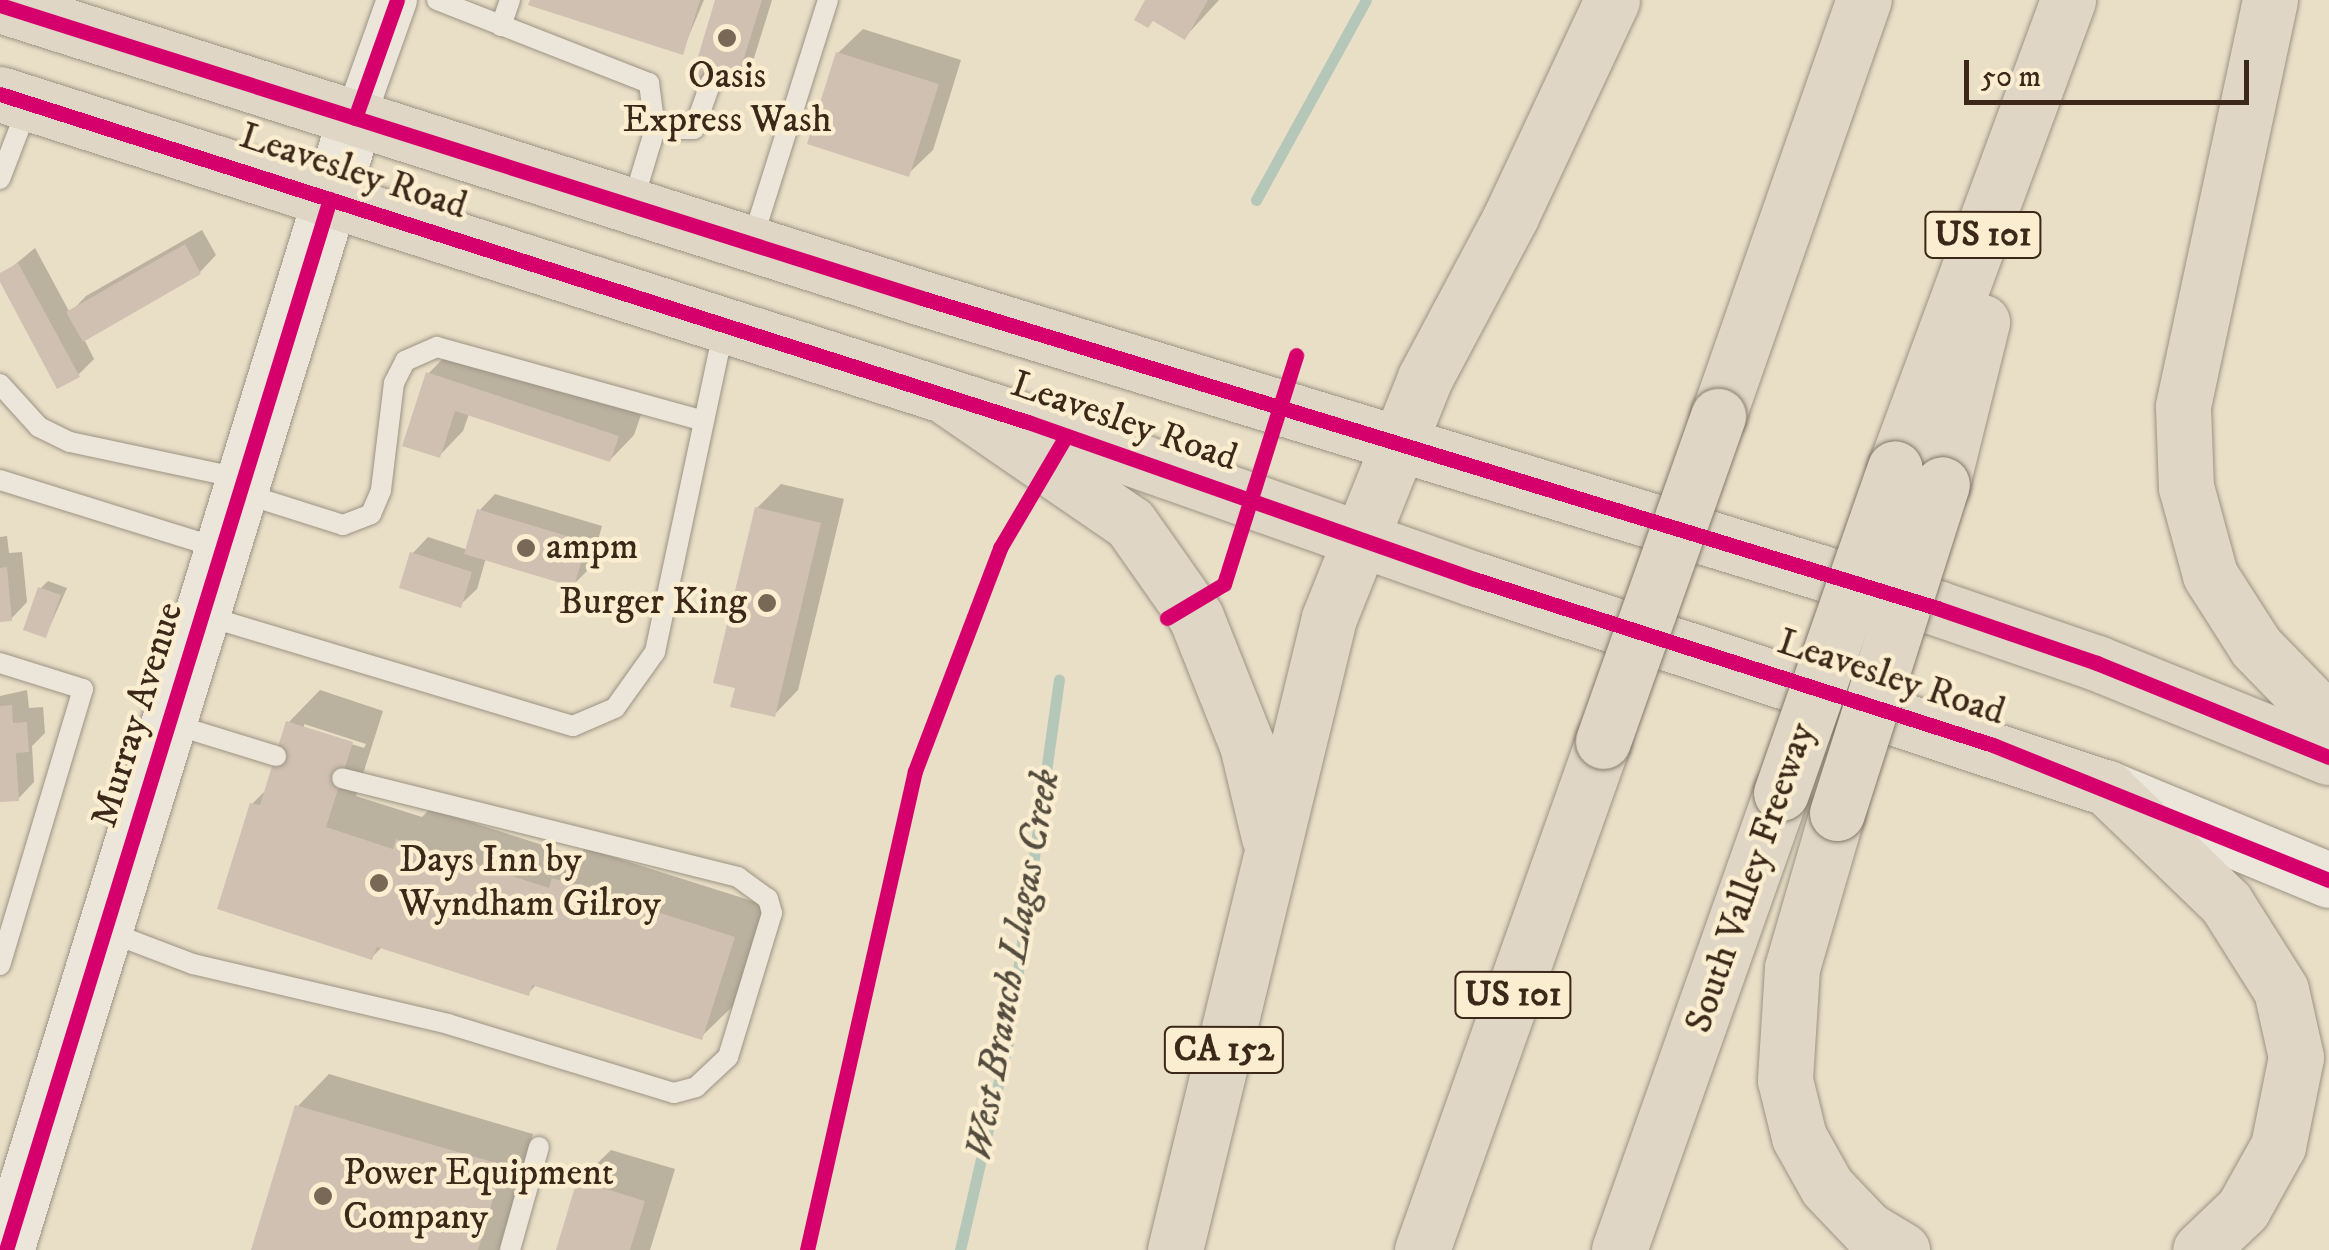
<!DOCTYPE html>
<style>
body{margin:0}
#map{position:relative;width:2329px;height:1250px;overflow:hidden;background:#e9dec6;font-family:"IM FELL DW Pica",serif}
div>[style]{position:absolute}
.shadow>*{inset:0;background:#0003}
.stream>*{height:11px;margin:-5.5px;padding:0 5.5px;transform-origin:5.5px;border-radius:5.5px;background:#b4c7b9}
.building>*{inset:0;background:#d0c0b1}
.roads{filter:drop-shadow(0 0 2px #9b9384) drop-shadow(0 0 2px #9b9384)}
.lane>*{height:20px;margin:-10px;padding:0 10px;transform-origin:10px;border-radius:10px;background:#ece6da}
.street>*{height:40px;margin:-20px;padding:0 20px;transform-origin:20px;border-radius:20px;background:#ece6da}
.secondary>*{height:55px;margin:-27.5px;padding:0 27.5px;transform-origin:27.5px;border-radius:27.5px;background:#ece6da}
.primary>*{height:55px;margin:-27.5px;padding:0 27.5px;transform-origin:27.5px;border-radius:27.5px;background:#dfd6c5}
.highway>*{height:55px;margin:-27.5px;padding:0 27.5px;transform-origin:27.5px;border-radius:27.5px;background:#dfd6c5}
.bridges{filter:drop-shadow(0 0 2px #837a6c) drop-shadow(0 0 2px #837a6c)}
.highway-bridge>*{height:55px;margin:-27.5px;padding:0 27.5px;transform-origin:27.5px;border-radius:27.5px;background:#dfd6c5}
.cycleway>*{height:15px;margin:-7.5px;padding:0 7.5px;transform-origin:7.5px;border-radius:7.5px;background:#d6006c}
.dots>*{width:28px;height:28px;translate:-50% -50%;box-sizing:border-box;border:5px solid #faedd0;border-radius:50%}
span{translate:-50% -50%;white-space:nowrap;text-align:center;line-height:1.15;-webkit-text-stroke:9px #faedd0;paint-order:stroke}
.shield-label span{padding:2px 8px;background:#faedd0;border:2px solid;border-radius:8px;-webkit-text-stroke-width:0}
.shield-label{font-size:35px;color:#3b2818;font-weight:700}
.poi-label{font-size:38px;color:#3b2818}
.left{translate:0 -50%;text-align:left}
.right{translate:-100% -50%;text-align:right}
.street-label{font-size:38px;color:#3b2818}
.water-label{font-size:40px;color:#544d3f;font-style:italic}
.scale{position:absolute;left:1964px;top:60px;width:285px;height:45px;box-sizing:border-box;border:5px solid #3b2818;border-top:0;padding-left:12px;font-size:30px;line-height:35px;white-space:nowrap;color:#3b2818;-webkit-text-stroke:8px #faedd0;paint-order:stroke}
</style>
<div id="map">
<div class="shadow">
<i style="clip-path:polygon(532px 0,704px 0,682px 52px)"></i>
<i style="clip-path:polygon(718px 0,772px 0,750px 71px,734px 87px)"></i>
<i style="clip-path:polygon(1148px 0,1219px 0,1185px 37px)"></i>
<i style="clip-path:polygon(863px 29px,961px 60px,933px 150px,908px 174px,838px 53px)"></i>
<i style="clip-path:polygon(202px 230px,216px 255px,200px 272px,84px 339px,94px 359px,78px 375px,0 277px,35px 248px,70px 313px,86px 296px)"></i>
<i style="clip-path:polygon(452px 349px,642px 412px,634px 435px,610px 460px,469px 414px,463px 431px,439px 456px,428px 374px)"></i>
<i style="clip-path:polygon(781px 484px,844px 499px,798px 690px,774px 715px,757px 508px)"></i>
<i style="clip-path:polygon(495px 494px,602px 526px,590px 568px,573px 585px,486px 558px,477px 589px,460px 605px,412px 554px,428px 537px,468px 550px,479px 511px)"></i>
<i style="clip-path:polygon(7px 536px,9px 553px,22px 552px,27px 602px,11px 619px,0 620px,0 537px)"></i>
<i style="clip-path:polygon(48px 581px,67px 588px,46px 635px,40px 589px)"></i>
<i style="clip-path:polygon(27px 690px,29px 708px,43px 707px,45px 733px,32px 746px,34px 782px,18px 799px,0 800px,0 696px)"></i>
<i style="clip-path:polygon(evenodd,320px 690px,383px 711px,356px 796px,422px 817px,430px 809px,577px 856px,585px 848px,765px 905px,733px 1006px,701px 1037px,537px 984px,528px 993px,383px 946px,372px 957px,252px 804px,267px 789px,289px 722px,320px 690px,304px 724px,366px 744px,364px 748px,304px 729px,304px 724px)"></i>
<i style="clip-path:polygon(329px 1074px,533px 1134px,499px 1250px,254px 1250px,298px 1106px)"></i>
<i style="clip-path:polygon(611px 1150px,675px 1169px,650px 1250px,559px 1250px,579px 1181px)"></i>
</div>
<div class="stream">
<i style="left:1256px;top:200px;width:228px;rotate:-61.2deg"></i>
<i style="left:960px;top:1250px;width:213px;rotate:-77deg"></i>
<i style="left:1008px;top:1042px;width:366px;rotate:-82deg"></i>
</div>
<div class="building">
<i style="clip-path:polygon(530px 0,700px 0,683px 55px,528px 5px)"></i>
<i style="clip-path:polygon(715px 0,762px 0,734px 90px,692px 77px)"></i>
<i style="clip-path:polygon(1145px 0,1208px 0,1185px 40px,1153px 21px,1148px 28px,1134px 20px)"></i>
<i style="clip-path:polygon(836px 52px,939px 84px,909px 177px,807px 144px)"></i>
<i style="clip-path:polygon(185px 244px,201px 274px,83px 342px,66px 312px)"></i>
<i style="clip-path:polygon(18px 263px,80px 377px,57px 389px,0 282px,0 273px)"></i>
<i style="clip-path:polygon(426px 372px,619px 436px,610px 462px,455px 411px,440px 458px,402px 446px)"></i>
<i style="clip-path:polygon(755px 507px,821px 523px,775px 717px,730px 707px,735px 688px,713px 683px)"></i>
<i style="clip-path:polygon(477px 509px,587px 542px,574px 587px,464px 554px)"></i>
<i style="clip-path:polygon(410px 552px,472px 572px,461px 608px,399px 588px)"></i>
<i style="clip-path:polygon(7px 567px,12px 621px,0 622px,0 568px)"></i>
<i style="clip-path:polygon(38px 587px,61px 595px,46px 638px,23px 630px)"></i>
<i style="clip-path:polygon(12px 705px,13px 723px,27px 722px,29px 752px,16px 753px,19px 801px,0 802px,0 706px)"></i>
<i style="clip-path:polygon(286px 721px,353px 742px,326px 827px,393px 849px,396px 839px,549px 888px,552px 878px,735px 937px,702px 1040px,532px 985px,529px 996px,377px 947px,372px 960px,217px 909px,250px 803px,260px 805px)"></i>
<i style="clip-path:polygon(295px 1105px,503px 1165px,478px 1250px,251px 1250px)"></i>
<i style="clip-path:polygon(577px 1180px,645px 1201px,630px 1250px,556px 1250px)"></i>
</div>
<div class="roads">
<div class="lane">
<i style="left:437px;top:0;width:228px;rotate:21.4deg"></i>
<i style="left:649px;top:83px;width:46px;rotate:82.6deg"></i>
<i style="left:655px;top:129px;width:79px;rotate:106.8deg"></i>
<i style="left:501px;top:26px;width:28px;rotate:-71deg"></i>
<i style="left:655px;top:129px;width:39px"></i>
<i style="left:694px;top:129px;width:50px;rotate:-70.1deg"></i>
<i style="left:0;top:179px;width:78px;rotate:-69deg"></i>
<i style="left:752px;top:241px;width:253px;rotate:-72.5deg"></i>
<i style="left:0;top:384px;width:58px;rotate:47.8deg"></i>
<i style="left:39px;top:427px;width:34px;rotate:26deg"></i>
<i style="left:70px;top:442px;width:178px;rotate:12deg"></i>
<i style="left:0;top:480px;width:228px;rotate:17.3deg"></i>
<i style="left:242px;top:493px;width:106px;rotate:17.6deg"></i>
<i style="left:343px;top:525px;width:30px;rotate:-21deg"></i>
<i style="left:371px;top:514px;width:26px;rotate:-67deg"></i>
<i style="left:381px;top:490px;width:108px;rotate:-83.1deg"></i>
<i style="left:394px;top:383px;width:25px;rotate:-63deg"></i>
<i style="left:405px;top:361px;width:35px;rotate:-24deg"></i>
<i style="left:437px;top:347px;width:276px;rotate:15.5deg"></i>
<i style="left:206px;top:616px;width:383px;rotate:16.7deg"></i>
<i style="left:573px;top:726px;width:46px;rotate:-23.2deg"></i>
<i style="left:615px;top:708px;width:69px;rotate:-54.5deg"></i>
<i style="left:655px;top:652px;width:333px;rotate:-78deg"></i>
<i style="left:0;top:663px;width:87px;rotate:17.4deg"></i>
<i style="left:83px;top:689px;width:288px;rotate:106.7deg"></i>
<i style="left:172px;top:724px;width:109px;rotate:17.1deg"></i>
<i style="left:106px;top:931px;width:93px;rotate:20.8deg"></i>
<i style="left:193px;top:964px;width:262px;rotate:13.2deg"></i>
<i style="left:448px;top:1024px;width:236px;rotate:17deg"></i>
<i style="left:674px;top:1093px;width:23px;rotate:-15deg"></i>
<i style="left:696px;top:1087px;width:44px;rotate:-43.2deg"></i>
<i style="left:728px;top:1057px;width:151px;rotate:-73deg"></i>
<i style="left:772px;top:913px;width:15px;rotate:-106deg"></i>
<i style="left:768px;top:899px;width:37px;rotate:-144deg"></i>
<i style="left:738px;top:877px;width:408px;rotate:-166deg"></i>
<i style="left:510px;top:1250px;width:107px;rotate:-74.3deg"></i>
</div>
<div class="street">
<i style="left:355px;top:118px;width:125px;rotate:-70.4deg"></i>
</div>
<div class="secondary">
<i style="left:2107px;top:788px;width:240px;rotate:22.5deg"></i>
<i style="left:6px;top:1250px;width:1185px;rotate:-72.87deg"></i>
</div>
<div class="primary">
<i style="left:0;top:5px;width:967px;rotate:17.63deg"></i>
<i style="left:922px;top:298px;width:1061px;rotate:16.98deg"></i>
<i style="left:1937px;top:608px;width:169px;rotate:19deg"></i>
<i style="left:2097px;top:663px;width:250px;rotate:22.1deg"></i>
<i style="left:0;top:94px;width:1079px;rotate:17.7deg"></i>
<i style="left:1028px;top:422px;width:473px;rotate:19.4deg"></i>
<i style="left:1474px;top:579px;width:667px;rotate:18.27deg"></i>
</div>
<div class="highway">
<i style="left:2270px;top:0;width:416px;rotate:102.1deg"></i>
<i style="left:2183px;top:407px;width:80px;rotate:87.9deg"></i>
<i style="left:2186px;top:487px;width:91px;rotate:74.7deg"></i>
<i style="left:2210px;top:575px;width:85px;rotate:57.4deg"></i>
<i style="left:2256px;top:647px;width:105px;rotate:45.8deg"></i>
<i style="left:945px;top:396px;width:224px;rotate:34.5deg"></i>
<i style="left:1130px;top:523px;width:115px;rotate:54.9deg"></i>
<i style="left:1196px;top:617px;width:138px;rotate:68.3deg"></i>
<i style="left:1247px;top:745px;width:95px;rotate:76.6deg"></i>
<i style="left:1718px;top:416px;width:441px;rotate:-70.7deg"></i>
<i style="left:1895px;top:468px;width:499px;rotate:-69.7deg"></i>
<i style="left:1942px;top:484px;width:167px;rotate:-76.1deg"></i>
<i style="left:2107px;top:788px;width:165px;rotate:44deg"></i>
<i style="left:2226px;top:903px;width:103px;rotate:57.7deg"></i>
<i style="left:2281px;top:990px;width:69px;rotate:77.4deg"></i>
<i style="left:2296px;top:1057px;width:91px;rotate:101.4deg"></i>
<i style="left:2278px;top:1146px;width:72px;rotate:119.1deg"></i>
<i style="left:2243px;top:1209px;width:59px;rotate:136.4deg"></i>
<i style="left:1837px;top:813px;width:161px;rotate:106.2deg"></i>
<i style="left:1792px;top:968px;width:112px;rotate:93.6deg"></i>
<i style="left:1785px;top:1080px;width:59px;rotate:76.2deg"></i>
<i style="left:1799px;top:1137px;width:57px;rotate:60.8deg"></i>
<i style="left:1827px;top:1187px;width:58px;rotate:46.4deg"></i>
<i style="left:1867px;top:1229px;width:41px;rotate:31deg"></i>
<i style="left:1175px;top:1250px;width:650px;rotate:-76.31deg"></i>
<i style="left:1329px;top:618px;width:258px;rotate:-68.2deg"></i>
<i style="left:1425px;top:378px;width:183px;rotate:-62deg"></i>
<i style="left:1511px;top:216px;width:238px;rotate:-64.9deg"></i>
<i style="left:1422px;top:1250px;width:540px;rotate:-70.42deg"></i>
<i style="left:1619px;top:1250px;width:485px;rotate:-70.5deg"></i>
</div>
</div>
<div class="bridges">
<div class="highway-bridge">
<i style="left:1603px;top:741px;width:345px;rotate:-70.5deg"></i>
<i style="left:1781px;top:793px;width:344px;rotate:-70.7deg"></i>
<i style="left:1837px;top:813px;width:345px;rotate:-72.3deg"></i>
</div>
</div>
<div class="cycleway">
<i style="left:0;top:5px;width:967px;rotate:17.63deg"></i>
<i style="left:922px;top:298px;width:1061px;rotate:16.98deg"></i>
<i style="left:1937px;top:608px;width:169px;rotate:19deg"></i>
<i style="left:2097px;top:663px;width:250px;rotate:22.1deg"></i>
<i style="left:0;top:94px;width:1079px;rotate:17.7deg"></i>
<i style="left:1028px;top:422px;width:473px;rotate:19.4deg"></i>
<i style="left:1474px;top:579px;width:545px;rotate:17.74deg"></i>
<i style="left:1993px;top:745px;width:362px;rotate:21.9deg"></i>
<i style="left:355px;top:118px;width:125px;rotate:-70.4deg"></i>
<i style="left:1167px;top:618px;width:66px;rotate:-30.8deg"></i>
<i style="left:1224px;top:584px;width:240px;rotate:-72.5deg"></i>
<i style="left:6px;top:1250px;width:1100px;rotate:-72.87deg"></i>
<i style="left:807px;top:1250px;width:491px;rotate:-77.3deg"></i>
<i style="left:915px;top:771px;width:239px;rotate:-69.1deg"></i>
<i style="left:1000px;top:548px;width:130px;rotate:-59.5deg"></i>
</div>
<div class="dots">
<i style="left:727px;top:38px;background:#786855"></i>
<i style="left:526px;top:548px;background:#786855"></i>
<i style="left:767px;top:603px;background:#786855"></i>
<i style="left:379px;top:883px;background:#786855"></i>
<i style="left:323px;top:1196px;background:#786855"></i>
</div>
<div class="shield-label">
<span style="left:1983px;top:235px">US 101</span>
<span style="left:1513px;top:995px">US 101</span>
<span style="left:1224px;top:1050px">CA 152</span>
</div>
<div class="poi-label">
<span style="left:727px;top:99px">Oasis<br>Express Wash</span>
<span class="left" style="left:546px;top:548px">ampm</span>
<span class="right" style="left:747px;top:603px">Burger King</span>
<span class="left" style="left:399px;top:883px">Days Inn by<br>Wyndham Gilroy</span>
<span class="left" style="left:343px;top:1196px">Power Equipment<br>Company</span>
</div>
<div class="street-label">
<span style="left:353px;top:172px;rotate:18deg">Leavesley Road</span>
<span style="left:1124px;top:422px;rotate:19deg">Leavesley Road</span>
<span style="left:1891px;top:678px;rotate:18deg">Leavesley Road</span>
<span style="left:138px;top:715px;rotate:-73deg">Murray Avenue</span>
<span style="left:1751px;top:878px;rotate:-71deg">South Valley Freeway</span>
</div>
<div class="water-label">
<span style="left:1013px;top:965px;rotate:-80deg">West Branch Llagas Creek</span>
</div>
<div class="scale">50 m</div>
</div>
